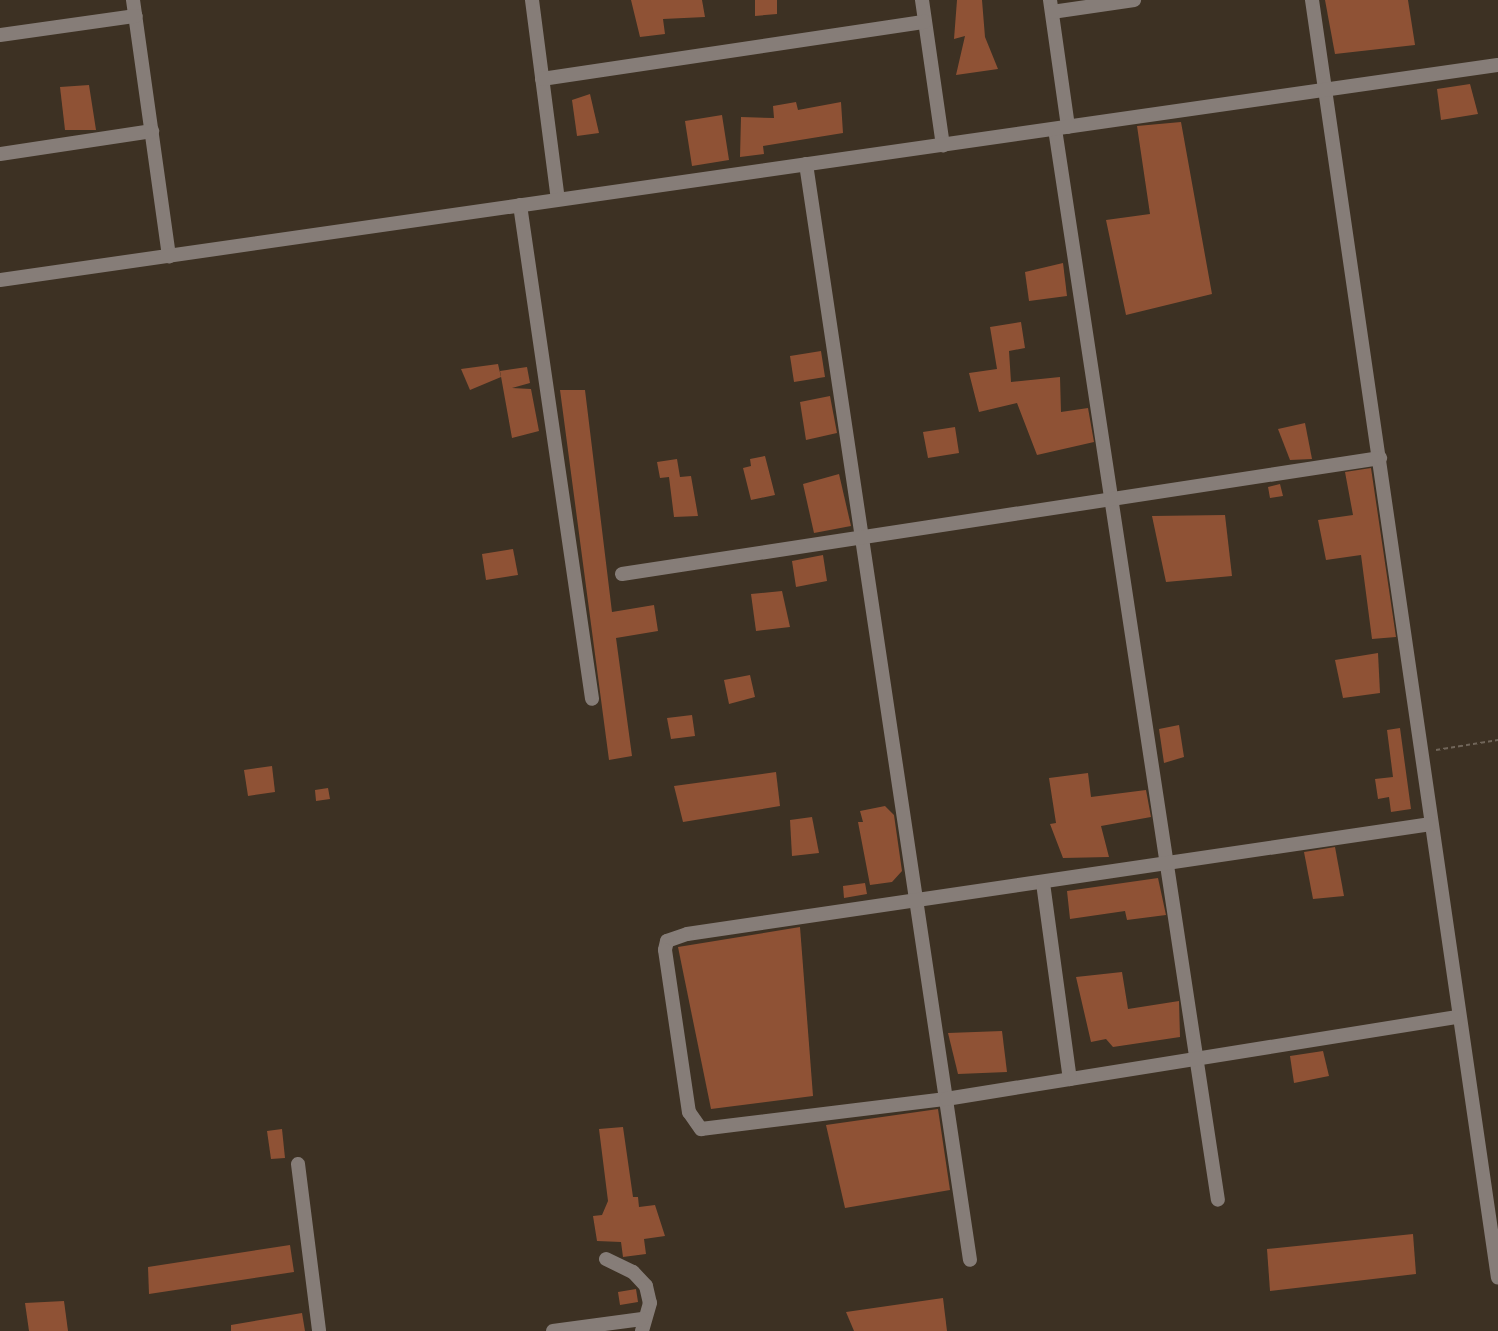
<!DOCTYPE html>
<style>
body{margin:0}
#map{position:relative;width:1498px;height:1331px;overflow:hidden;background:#3d3123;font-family:"Libre Baskerville",serif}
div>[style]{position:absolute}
.building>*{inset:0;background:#8f5235}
.path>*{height:2px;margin-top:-1px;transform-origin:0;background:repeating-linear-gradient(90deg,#706559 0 4.5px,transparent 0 7.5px)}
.minor>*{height:14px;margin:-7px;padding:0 7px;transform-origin:7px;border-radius:7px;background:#867d78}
span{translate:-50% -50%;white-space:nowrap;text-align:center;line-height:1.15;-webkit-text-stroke:5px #332719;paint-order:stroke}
</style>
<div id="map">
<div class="building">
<i style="clip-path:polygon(631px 0,702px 0,705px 17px,663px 19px,665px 34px,640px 37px)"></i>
<i style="clip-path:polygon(755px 0,777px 0,777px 14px,755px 16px)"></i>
<i style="clip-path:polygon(957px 0,982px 0,985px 37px,998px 69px,956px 75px,965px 36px,954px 39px)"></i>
<i style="clip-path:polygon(1325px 0,1408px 0,1415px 45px,1335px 54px)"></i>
<i style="clip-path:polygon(1470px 84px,1478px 114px,1441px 120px,1437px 89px)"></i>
<i style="clip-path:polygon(89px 85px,96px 130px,65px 130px,60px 87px)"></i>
<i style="clip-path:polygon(590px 94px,599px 133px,577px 136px,572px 100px)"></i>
<i style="clip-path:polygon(796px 102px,798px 110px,841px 102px,843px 133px,763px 146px,764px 154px,740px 157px,741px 117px,774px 118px,773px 106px)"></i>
<i style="clip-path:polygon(722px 115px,729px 160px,692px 166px,685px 121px)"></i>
<i style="clip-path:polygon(1181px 122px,1212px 294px,1126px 315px,1106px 220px,1150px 214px,1137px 126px)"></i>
<i style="clip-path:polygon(1063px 263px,1067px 296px,1029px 301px,1025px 272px)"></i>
<i style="clip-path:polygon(1021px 322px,1025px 348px,1009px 351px,1011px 382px,1060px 377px,1061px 412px,1088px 408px,1094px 442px,1037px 455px,1017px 403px,979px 412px,969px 373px,997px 369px,990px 327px)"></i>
<i style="clip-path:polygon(821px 351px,825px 377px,794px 382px,790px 356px)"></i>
<i style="clip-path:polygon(498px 364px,501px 377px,470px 390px,461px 369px)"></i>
<i style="clip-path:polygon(527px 367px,530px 383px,512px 388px,531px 389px,539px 431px,512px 438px,500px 371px)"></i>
<i style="clip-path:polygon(560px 390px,585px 390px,612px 612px,654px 605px,658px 631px,616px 638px,632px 756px,609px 760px)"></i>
<i style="clip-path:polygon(830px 396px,837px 433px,806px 440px,800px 402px)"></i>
<i style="clip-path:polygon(1305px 423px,1312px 459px,1290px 460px,1278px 429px)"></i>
<i style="clip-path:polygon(955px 427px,959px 453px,928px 458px,923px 432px)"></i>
<i style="clip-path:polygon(765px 456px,775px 495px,751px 500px,743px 468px,751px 466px,750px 459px)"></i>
<i style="clip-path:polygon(677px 459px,680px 477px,691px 476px,698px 516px,674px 517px,669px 477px,660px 478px,657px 462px)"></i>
<i style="clip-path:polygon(1371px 468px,1396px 637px,1372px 639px,1361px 555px,1326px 560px,1318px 520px,1353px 515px,1345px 472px)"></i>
<i style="clip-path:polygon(839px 474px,851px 526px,814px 533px,803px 484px)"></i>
<i style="clip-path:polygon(1280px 484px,1283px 496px,1270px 498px,1268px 487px)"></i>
<i style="clip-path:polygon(1225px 515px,1232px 576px,1166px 582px,1152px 516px)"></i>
<i style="clip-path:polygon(513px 549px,518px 575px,486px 580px,482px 554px)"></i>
<i style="clip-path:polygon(823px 555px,827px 581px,796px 587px,792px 561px)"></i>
<i style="clip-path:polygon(782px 591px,790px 627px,756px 631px,751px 594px)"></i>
<i style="clip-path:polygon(1378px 653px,1380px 693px,1343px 698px,1335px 660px)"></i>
<i style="clip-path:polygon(750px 675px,755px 697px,729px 704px,724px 680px)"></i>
<i style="clip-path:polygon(692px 715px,695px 736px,671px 739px,667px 718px)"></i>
<i style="clip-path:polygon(1179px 725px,1184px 757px,1164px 763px,1159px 729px)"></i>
<i style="clip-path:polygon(1400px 728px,1411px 809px,1391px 812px,1389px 797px,1378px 799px,1375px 779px,1393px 777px,1387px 730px)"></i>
<i style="clip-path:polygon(272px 766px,275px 792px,248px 796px,244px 770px)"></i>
<i style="clip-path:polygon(776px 772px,780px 806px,683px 822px,674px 786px)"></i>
<i style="clip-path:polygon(1088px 773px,1091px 797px,1146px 790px,1151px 817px,1101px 826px,1109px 857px,1063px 858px,1050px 824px,1056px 823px,1049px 778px)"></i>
<i style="clip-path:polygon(328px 788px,330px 799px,316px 801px,315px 790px)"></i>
<i style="clip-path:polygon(885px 806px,894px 815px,902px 871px,892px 882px,870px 885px,858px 822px,863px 822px,860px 811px)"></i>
<i style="clip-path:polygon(812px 817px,819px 853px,792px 856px,790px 820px)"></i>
<i style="clip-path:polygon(1335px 847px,1344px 896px,1313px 899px,1304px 852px)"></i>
<i style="clip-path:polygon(1158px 878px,1166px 915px,1127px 920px,1125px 911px,1070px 919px,1067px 891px)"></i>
<i style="clip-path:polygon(865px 883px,867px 894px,844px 898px,843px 886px)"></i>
<i style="clip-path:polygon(800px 927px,813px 1096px,711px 1109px,678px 947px)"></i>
<i style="clip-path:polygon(1122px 972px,1128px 1009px,1179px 1001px,1180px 1037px,1113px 1047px,1106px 1039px,1091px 1042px,1076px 977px)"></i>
<i style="clip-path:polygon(1002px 1031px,1007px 1072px,958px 1074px,948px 1033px)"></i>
<i style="clip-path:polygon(1323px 1051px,1329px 1076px,1294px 1083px,1290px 1056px)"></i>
<i style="clip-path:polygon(938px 1109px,950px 1190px,845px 1208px,826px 1125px)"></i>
<i style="clip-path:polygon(623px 1127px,633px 1197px,638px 1197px,639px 1207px,655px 1205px,665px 1236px,644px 1239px,646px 1254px,623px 1257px,621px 1242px,597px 1241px,593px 1216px,602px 1215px,608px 1201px,599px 1129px)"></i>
<i style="clip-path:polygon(282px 1129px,285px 1158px,271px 1159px,267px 1131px)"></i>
<i style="clip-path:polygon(1413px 1234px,1416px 1274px,1270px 1291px,1267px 1249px)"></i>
<i style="clip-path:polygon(290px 1245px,294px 1272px,149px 1294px,148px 1267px)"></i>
<i style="clip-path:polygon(636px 1289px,638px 1302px,620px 1305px,618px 1292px)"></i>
<i style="clip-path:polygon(943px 1298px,947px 1331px,854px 1331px,846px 1312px)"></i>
<i style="clip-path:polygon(64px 1301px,68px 1331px,29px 1331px,25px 1303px)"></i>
<i style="clip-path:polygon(302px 1313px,305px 1331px,231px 1331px,231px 1325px)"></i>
</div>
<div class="path">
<i style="left:1436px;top:750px;width:63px;rotate:-9.2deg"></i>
</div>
<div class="minor">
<i style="left:133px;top:0;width:259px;rotate:82deg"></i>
<i style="left:532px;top:0;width:201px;rotate:82.6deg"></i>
<i style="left:922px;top:0;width:147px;rotate:81.8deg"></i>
<i style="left:1050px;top:0;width:128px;rotate:81.9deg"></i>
<i style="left:1312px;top:0;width:1291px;rotate:81.72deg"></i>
<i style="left:1052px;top:12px;width:83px;rotate:-8.3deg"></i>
<i style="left:0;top:35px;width:137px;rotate:-8deg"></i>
<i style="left:542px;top:79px;width:387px;rotate:-8.5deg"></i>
<i style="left:1055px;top:129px;width:1083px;rotate:81.35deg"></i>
<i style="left:0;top:154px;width:154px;rotate:-8.6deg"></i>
<i style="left:806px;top:164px;width:1108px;rotate:81.49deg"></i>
<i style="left:520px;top:205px;width:499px;rotate:81.7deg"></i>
<i style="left:0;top:280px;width:1513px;rotate:-8.17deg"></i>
<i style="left:622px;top:574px;width:767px;rotate:-8.7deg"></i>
<i style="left:1431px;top:824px;width:752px;rotate:171.59deg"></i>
<i style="left:687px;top:934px;width:21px;rotate:161deg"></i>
<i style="left:667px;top:941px;width:9px;rotate:103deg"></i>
<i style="left:665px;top:950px;width:164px;rotate:81.6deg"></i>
<i style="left:689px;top:1112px;width:21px;rotate:55deg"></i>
<i style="left:701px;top:1129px;width:247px;rotate:-7deg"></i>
<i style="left:946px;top:1099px;width:518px;rotate:-9.12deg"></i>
<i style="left:1043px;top:883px;width:198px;rotate:82.2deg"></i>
<i style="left:298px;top:1164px;width:168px;rotate:82.8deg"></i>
<i style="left:606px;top:1259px;width:30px;rotate:26deg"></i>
<i style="left:633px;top:1272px;width:19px;rotate:47deg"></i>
<i style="left:646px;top:1286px;width:17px;rotate:77deg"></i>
<i style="left:650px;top:1303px;width:29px;rotate:106deg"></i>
<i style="left:553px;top:1331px;width:90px;rotate:-7.7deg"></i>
</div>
</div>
